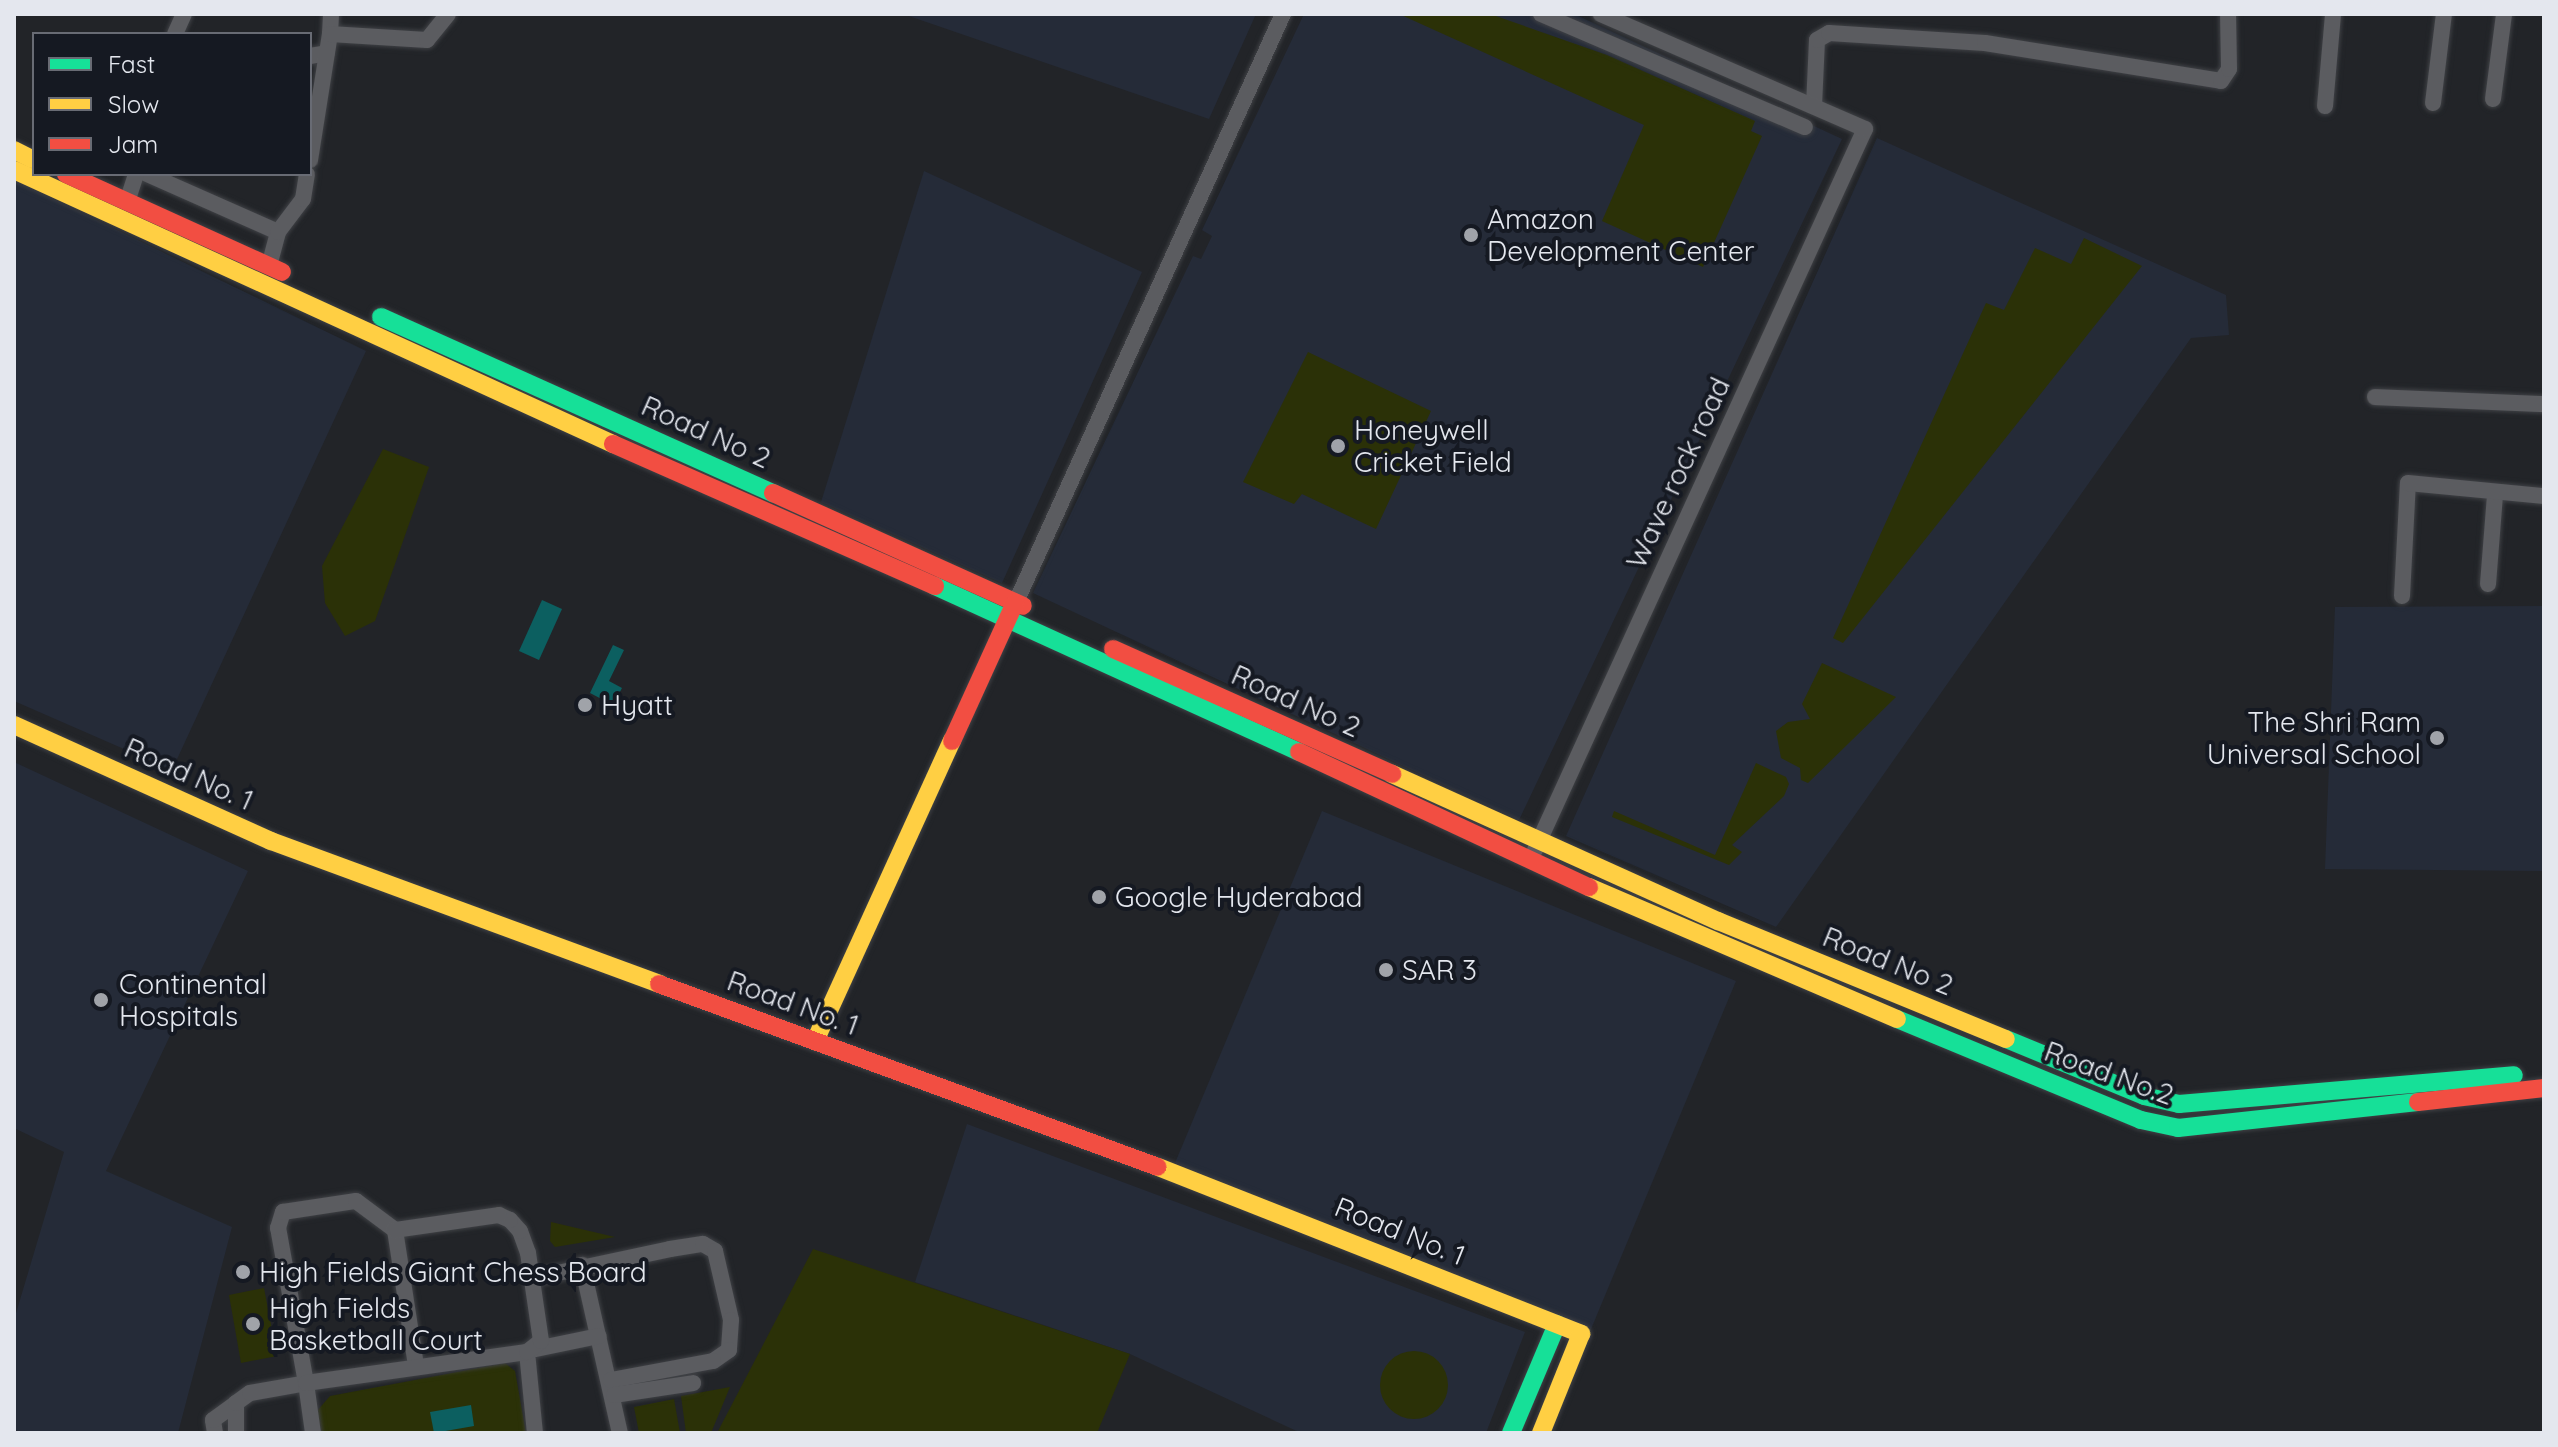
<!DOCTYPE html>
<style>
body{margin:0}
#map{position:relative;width:2558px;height:1447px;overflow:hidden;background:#222428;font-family:Quicksand,sans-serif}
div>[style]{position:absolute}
.built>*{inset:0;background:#252b38}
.green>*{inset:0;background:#2b3107}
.round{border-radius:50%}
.water>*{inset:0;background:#0c5f60}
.roads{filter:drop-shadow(0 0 2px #3f4145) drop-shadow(0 0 2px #3f4145)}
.street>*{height:16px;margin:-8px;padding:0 8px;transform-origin:8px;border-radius:8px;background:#5b5c60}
.fast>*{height:18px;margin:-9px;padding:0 9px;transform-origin:9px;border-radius:9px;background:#16e098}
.slow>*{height:18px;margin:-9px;padding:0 9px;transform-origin:9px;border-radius:9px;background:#ffcf43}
.jam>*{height:18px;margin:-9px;padding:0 9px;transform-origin:9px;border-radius:9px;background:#f24e42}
.dots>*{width:22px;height:22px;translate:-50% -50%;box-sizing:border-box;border:4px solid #151922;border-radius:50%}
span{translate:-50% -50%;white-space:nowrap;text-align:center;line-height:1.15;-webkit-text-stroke:8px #151922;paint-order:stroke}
.poi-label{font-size:28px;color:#e4e7ee}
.left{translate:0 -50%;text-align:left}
.right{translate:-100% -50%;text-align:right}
.street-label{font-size:28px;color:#e4e7ee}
.frame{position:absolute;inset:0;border:16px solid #e4e7ee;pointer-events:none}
.legend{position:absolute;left:32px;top:32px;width:280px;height:144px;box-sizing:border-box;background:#151922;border:2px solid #686b74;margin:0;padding:10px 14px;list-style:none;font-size:24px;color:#e4e7ee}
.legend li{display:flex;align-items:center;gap:16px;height:40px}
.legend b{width:40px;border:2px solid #686b74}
</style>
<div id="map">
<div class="built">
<i style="clip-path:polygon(903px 14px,1256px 14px,1209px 119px)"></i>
<i style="clip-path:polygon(1304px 14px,1574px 14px,1842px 139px,1519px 820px,1033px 593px,1193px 256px,1201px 259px,1212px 236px,1202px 230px)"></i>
<i style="clip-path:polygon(1877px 138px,2226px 295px,2229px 335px,2191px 338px,1776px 927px,1566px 836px)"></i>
<i style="clip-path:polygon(924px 171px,1142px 272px,1002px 583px,821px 502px)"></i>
<i style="clip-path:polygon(14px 180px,366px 351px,172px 770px,14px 701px)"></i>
<i style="clip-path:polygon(2544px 606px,2544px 871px,2325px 869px,2335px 607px)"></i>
<i style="clip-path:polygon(14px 762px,248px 871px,106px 1171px,232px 1227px,178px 1433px,14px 1433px,14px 1320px,64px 1152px,14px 1128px)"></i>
<i style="clip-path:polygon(1322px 811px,1736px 981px,1589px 1334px,1175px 1163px)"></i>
<i style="clip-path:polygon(967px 1124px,1525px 1332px,1486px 1433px,1301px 1433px,1130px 1354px,915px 1282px)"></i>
</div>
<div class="green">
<i style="clip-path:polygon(1399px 14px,1490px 14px,1607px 55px,1755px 121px,1751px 131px,1762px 136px,1703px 267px,1602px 221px,1644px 125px)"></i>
<i style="clip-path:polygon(2084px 238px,2142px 266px,1843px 643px,1833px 638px,1986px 303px,2004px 310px,2035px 248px,2071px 264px)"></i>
<i style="clip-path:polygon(1308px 352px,1431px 411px,1376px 529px,1302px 494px,1294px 504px,1243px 482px)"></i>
<i style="clip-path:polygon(383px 449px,429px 467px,375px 621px,345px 636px,325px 603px,322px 566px)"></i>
<i style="clip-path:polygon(1822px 663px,1896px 697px,1808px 783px,1801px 780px,1800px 768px,1781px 758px,1776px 731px,1788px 722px,1810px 719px,1802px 704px)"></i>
<i style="clip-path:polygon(1756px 763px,1786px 777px,1789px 784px,1784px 796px,1732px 845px,1742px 852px,1729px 865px,1612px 817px,1614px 811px,1715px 855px)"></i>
<i style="clip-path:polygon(551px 1222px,615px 1237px,555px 1247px,550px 1241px)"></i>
<i style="clip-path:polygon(813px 1249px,1130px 1354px,1097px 1433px,717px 1433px)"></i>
<i style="clip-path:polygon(264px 1288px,277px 1356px,241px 1363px,229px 1295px)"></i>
<i class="round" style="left:1380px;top:1351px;width:68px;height:68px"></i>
<i style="clip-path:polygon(505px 1363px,515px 1371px,526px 1433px,321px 1433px,317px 1411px,330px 1396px)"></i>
<i style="clip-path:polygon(730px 1387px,711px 1433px,686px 1433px,681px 1396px)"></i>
<i style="clip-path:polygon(674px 1399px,680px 1433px,639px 1433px,634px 1407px)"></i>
</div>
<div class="water">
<i style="clip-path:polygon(542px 600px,562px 609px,539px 660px,519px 651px)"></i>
<i style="clip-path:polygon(613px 645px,624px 650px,609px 681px,622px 688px,613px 705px,590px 693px)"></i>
<i style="clip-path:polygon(471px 1405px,474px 1426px,434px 1433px,430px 1412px)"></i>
</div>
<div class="roads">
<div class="street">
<i style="left:1541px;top:14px;width:287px;rotate:23.2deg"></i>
<i style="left:175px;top:34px;width:22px;rotate:-66deg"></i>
<i style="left:330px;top:34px;width:20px;rotate:-87deg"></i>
<i style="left:310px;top:56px;width:17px;rotate:-10deg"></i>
<i style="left:2493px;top:99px;width:86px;rotate:-82.6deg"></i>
<i style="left:2433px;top:103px;width:90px;rotate:-83deg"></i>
<i style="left:1814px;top:106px;width:66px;rotate:-87.4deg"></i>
<i style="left:1817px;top:40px;width:14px;rotate:-30deg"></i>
<i style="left:1829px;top:33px;width:156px;rotate:3.7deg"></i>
<i style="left:1985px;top:43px;width:239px;rotate:9.1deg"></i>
<i style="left:2221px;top:81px;width:14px;rotate:-56deg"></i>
<i style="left:2229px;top:69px;width:55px;rotate:-91deg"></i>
<i style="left:2325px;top:106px;width:92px;rotate:-85deg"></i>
<i style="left:310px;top:160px;width:128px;rotate:-81deg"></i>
<i style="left:330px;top:34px;width:97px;rotate:3.5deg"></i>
<i style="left:427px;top:40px;width:33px;rotate:-51deg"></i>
<i style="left:147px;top:174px;width:143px;rotate:23.9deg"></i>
<i style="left:127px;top:202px;width:29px;rotate:-72deg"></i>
<i style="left:269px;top:266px;width:35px;rotate:-75deg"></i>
<i style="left:278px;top:232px;width:41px;rotate:-52.9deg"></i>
<i style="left:303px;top:199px;width:25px;rotate:-81deg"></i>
<i style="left:2375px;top:397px;width:169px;rotate:2.4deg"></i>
<i style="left:2488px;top:584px;width:89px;rotate:-85.5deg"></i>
<i style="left:2402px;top:596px;width:113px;rotate:-87deg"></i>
<i style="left:2408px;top:483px;width:137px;rotate:5.5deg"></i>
<i style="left:1016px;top:602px;width:646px;rotate:-65.58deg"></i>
<i style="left:1535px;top:850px;width:793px;rotate:-65.41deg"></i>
<i style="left:1865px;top:129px;width:288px;rotate:-156.5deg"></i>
<i style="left:582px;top:1265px;width:172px;rotate:77.3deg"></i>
<i style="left:534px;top:1278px;width:139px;rotate:-12deg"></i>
<i style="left:670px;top:1249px;width:33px;rotate:-9deg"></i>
<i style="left:703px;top:1244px;width:14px;rotate:30deg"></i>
<i style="left:715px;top:1251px;width:71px;rotate:76.9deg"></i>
<i style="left:731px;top:1320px;width:30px;rotate:94deg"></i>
<i style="left:729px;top:1350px;width:19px;rotate:145deg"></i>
<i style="left:713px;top:1361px;width:104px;rotate:169.4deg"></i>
<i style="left:536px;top:1349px;width:64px;rotate:-11.7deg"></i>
<i style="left:527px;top:1352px;width:81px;rotate:84.4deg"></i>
<i style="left:614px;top:1395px;width:80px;rotate:-8.6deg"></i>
<i style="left:215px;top:1433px;width:13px;rotate:-99deg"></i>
<i style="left:213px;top:1420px;width:29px;rotate:-36deg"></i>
<i style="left:236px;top:1433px;width:30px;rotate:-90deg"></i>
<i style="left:236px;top:1403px;width:17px;rotate:-36deg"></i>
<i style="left:250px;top:1393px;width:57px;rotate:-10.1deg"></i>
<i style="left:306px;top:1383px;width:158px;rotate:-100.2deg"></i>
<i style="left:278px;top:1228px;width:17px;rotate:-73deg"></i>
<i style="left:283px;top:1212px;width:74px;rotate:-8.6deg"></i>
<i style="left:356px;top:1201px;width:49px;rotate:36.6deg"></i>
<i style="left:395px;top:1230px;width:138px;rotate:81.2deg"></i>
<i style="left:313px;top:1433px;width:50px;rotate:-98deg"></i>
<i style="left:306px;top:1383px;width:223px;rotate:-8deg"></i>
<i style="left:527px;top:1352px;width:18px;rotate:-38deg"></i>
<i style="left:541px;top:1341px;width:89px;rotate:-98.4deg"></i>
<i style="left:528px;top:1253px;width:23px;rotate:-110deg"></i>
<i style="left:520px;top:1231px;width:15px;rotate:-132deg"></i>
<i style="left:510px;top:1220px;width:12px;rotate:-156deg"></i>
<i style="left:499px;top:1215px;width:105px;rotate:171.8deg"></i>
</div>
<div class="fast">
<i style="left:381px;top:317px;width:430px;rotate:24.2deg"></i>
<i style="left:935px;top:586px;width:400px;rotate:24.5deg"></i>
<i style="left:1897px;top:1019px;width:264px;rotate:22.5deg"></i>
<i style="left:2141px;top:1120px;width:38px;rotate:12deg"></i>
<i style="left:2178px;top:1128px;width:241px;rotate:-6.2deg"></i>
<i style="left:2006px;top:1039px;width:149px;rotate:22.4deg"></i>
<i style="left:2144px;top:1096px;width:36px;rotate:13deg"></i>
<i style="left:2179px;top:1104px;width:336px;rotate:-4.9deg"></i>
<i style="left:1511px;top:1433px;width:118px;rotate:-67.1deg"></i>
</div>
<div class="slow">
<i style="left:14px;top:150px;width:22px;rotate:27deg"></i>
<i style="left:14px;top:170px;width:659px;rotate:24.58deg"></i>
<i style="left:14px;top:725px;width:282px;rotate:24.3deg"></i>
<i style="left:271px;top:841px;width:414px;rotate:20.2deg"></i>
<i style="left:1392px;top:774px;width:358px;rotate:24.3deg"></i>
<i style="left:1718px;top:921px;width:311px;rotate:22.3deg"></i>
<i style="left:1589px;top:887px;width:335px;rotate:23.2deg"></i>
<i style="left:815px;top:1041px;width:330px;rotate:-65.5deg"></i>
<i style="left:1158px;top:1167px;width:455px;rotate:21.5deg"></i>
<i style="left:1581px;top:1334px;width:107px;rotate:112deg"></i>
</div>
<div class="jam">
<i style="left:66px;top:174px;width:237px;rotate:24.4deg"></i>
<i style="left:613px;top:444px;width:352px;rotate:23.8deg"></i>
<i style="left:773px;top:493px;width:274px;rotate:24.3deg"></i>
<i style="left:1113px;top:649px;width:306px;rotate:24.1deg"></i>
<i style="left:952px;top:741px;width:152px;rotate:-65.5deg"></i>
<i style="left:1299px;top:752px;width:320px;rotate:25deg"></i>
<i style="left:659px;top:984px;width:531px;rotate:20.14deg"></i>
<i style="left:2418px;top:1102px;width:127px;rotate:-6.3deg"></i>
</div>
</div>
<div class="dots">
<i style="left:1471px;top:235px;background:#a0a3a9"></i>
<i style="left:1338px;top:446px;background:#a0a3a9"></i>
<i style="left:585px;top:705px;background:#a0a3a9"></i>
<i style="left:2437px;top:738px;background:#a0a3a9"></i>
<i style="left:1099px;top:897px;background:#a0a3a9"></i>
<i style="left:1386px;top:970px;background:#a0a3a9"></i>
<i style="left:101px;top:1000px;background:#a0a3a9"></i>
<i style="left:243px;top:1272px;background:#a0a3a9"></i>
<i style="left:253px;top:1324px;background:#a0a3a9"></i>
</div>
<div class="poi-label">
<span class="left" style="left:1487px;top:235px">Amazon<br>Development Center</span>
<span class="left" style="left:1354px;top:446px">Honeywell<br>Cricket Field</span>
<span class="left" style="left:601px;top:705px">Hyatt</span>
<span class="right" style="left:2421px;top:738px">The Shri Ram<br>Universal School</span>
<span class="left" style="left:1115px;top:897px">Google Hyderabad</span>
<span class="left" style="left:1402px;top:970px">SAR 3</span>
<span class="left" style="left:119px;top:1000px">Continental<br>Hospitals</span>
<span class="left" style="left:259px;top:1272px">High Fields Giant Chess Board</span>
<span class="left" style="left:269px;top:1324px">High Fields<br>Basketball Court</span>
</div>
<div class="street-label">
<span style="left:706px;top:432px;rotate:24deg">Road No 2</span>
<span style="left:1678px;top:473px;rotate:-65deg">Wave rock road</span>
<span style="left:1296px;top:701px;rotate:24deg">Road No 2</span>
<span style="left:189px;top:774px;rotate:24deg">Road No. 1</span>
<span style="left:1888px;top:961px;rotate:22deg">Road No 2</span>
<span style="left:793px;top:1003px;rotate:20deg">Road No. 1</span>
<span style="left:2109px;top:1073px;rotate:20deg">Road No.2</span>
<span style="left:1400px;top:1231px;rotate:22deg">Road No. 1</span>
</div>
<div class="frame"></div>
<ul class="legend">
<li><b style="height:10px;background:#16e098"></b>Fast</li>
<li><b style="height:10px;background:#ffcf43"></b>Slow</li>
<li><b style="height:10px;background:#f24e42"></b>Jam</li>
</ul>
</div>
